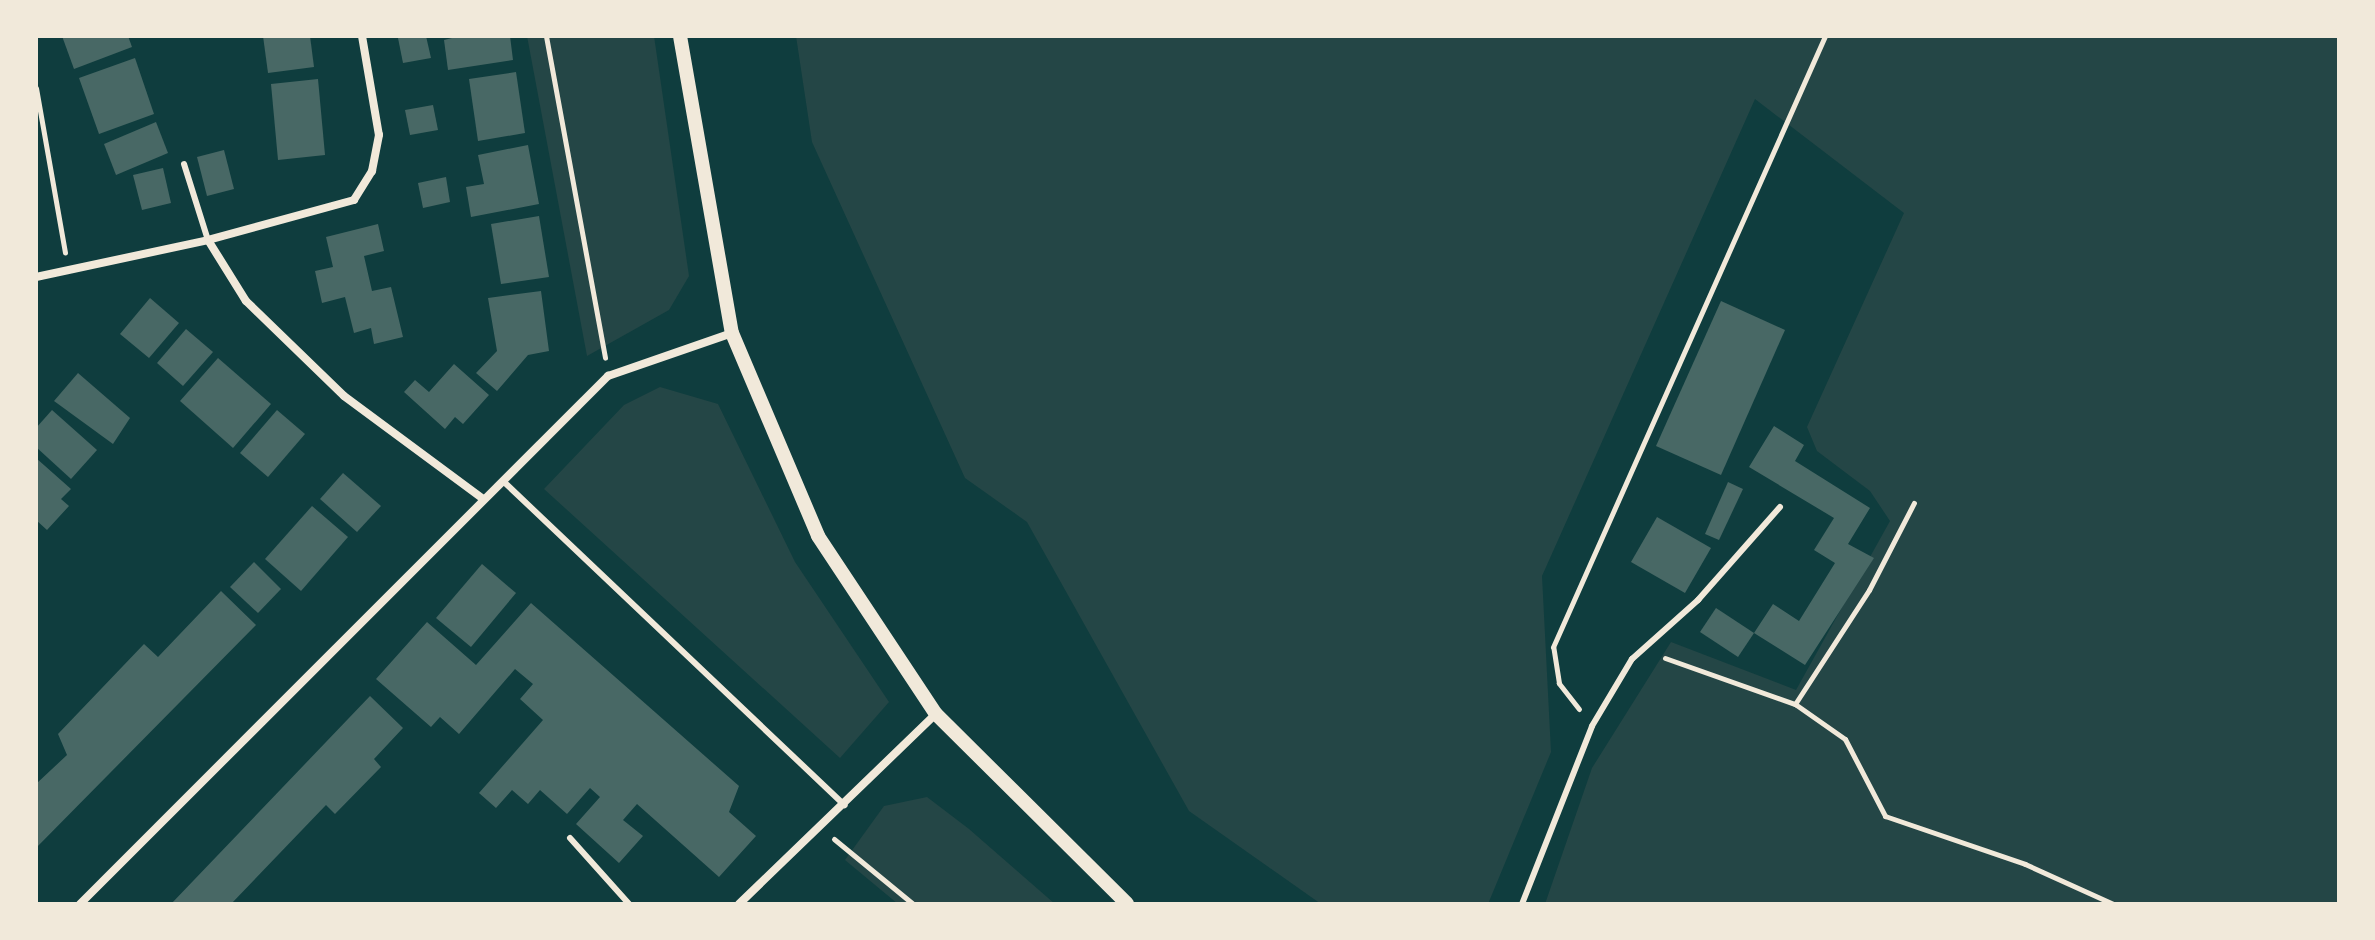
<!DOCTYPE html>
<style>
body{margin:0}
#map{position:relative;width:2375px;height:940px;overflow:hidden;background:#0f3d3e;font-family:"Work Sans",sans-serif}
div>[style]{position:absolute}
.green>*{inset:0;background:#244646}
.building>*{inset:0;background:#486865}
.path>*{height:5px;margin:-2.5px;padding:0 2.5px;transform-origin:2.5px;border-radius:2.5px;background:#f1e9da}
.service>*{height:6px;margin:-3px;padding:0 3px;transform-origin:3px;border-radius:3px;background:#f1e9da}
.minor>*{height:8px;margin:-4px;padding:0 4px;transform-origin:4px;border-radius:4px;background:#f1e9da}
.tertiary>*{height:14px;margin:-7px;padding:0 7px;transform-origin:7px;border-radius:7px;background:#f1e9da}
span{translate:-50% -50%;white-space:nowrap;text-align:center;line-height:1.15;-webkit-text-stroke:8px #f1e9da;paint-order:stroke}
.frame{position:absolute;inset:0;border:38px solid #f1e9da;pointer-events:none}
</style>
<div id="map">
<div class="green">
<i style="clip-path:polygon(527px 36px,654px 36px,689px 276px,669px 310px,587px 356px)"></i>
<i style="clip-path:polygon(796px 36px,2339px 36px,2339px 904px,1545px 904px,1592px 768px,1671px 642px,1796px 690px,1890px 521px,1870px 491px,1817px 451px,1807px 427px,1904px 213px,1755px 99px,1542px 576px,1551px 752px,1488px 904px,1321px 904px,1189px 811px,1027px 522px,965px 478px,812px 142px)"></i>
<i style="clip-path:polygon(660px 387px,718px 404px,795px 562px,889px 702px,840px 758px,544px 489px,624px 405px)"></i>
<i style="clip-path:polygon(927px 797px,969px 829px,1055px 904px,898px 904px,845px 860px,884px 806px)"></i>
</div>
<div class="building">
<i style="clip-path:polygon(62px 36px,128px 36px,132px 47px,74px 69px)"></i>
<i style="clip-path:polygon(263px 36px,310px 36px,314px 67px,268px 73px)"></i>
<i style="clip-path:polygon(426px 36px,431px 58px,403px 63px,398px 38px)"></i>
<i style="clip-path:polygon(460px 36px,510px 36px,513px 60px,448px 70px,444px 40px)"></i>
<i style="clip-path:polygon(135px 58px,154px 114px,99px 134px,79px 78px)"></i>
<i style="clip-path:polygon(516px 72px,525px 133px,478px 141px,469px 79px)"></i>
<i style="clip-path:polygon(318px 79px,325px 155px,278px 160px,271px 84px)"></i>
<i style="clip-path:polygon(433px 105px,438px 130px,410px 135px,405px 110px)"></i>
<i style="clip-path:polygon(156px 122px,168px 153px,116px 175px,104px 144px)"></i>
<i style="clip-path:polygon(528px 145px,539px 204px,471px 217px,466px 187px,484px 184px,478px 155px)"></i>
<i style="clip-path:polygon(224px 150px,234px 189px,207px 196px,197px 157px)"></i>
<i style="clip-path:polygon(163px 168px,171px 203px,142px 210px,133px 175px)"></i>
<i style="clip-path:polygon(446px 177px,450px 202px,423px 208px,418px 183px)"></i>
<i style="clip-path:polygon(539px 216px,549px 277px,501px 284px,491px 224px)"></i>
<i style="clip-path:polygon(378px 224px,384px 251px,364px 256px,372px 291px,391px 287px,403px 337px,374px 344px,371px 328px,354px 333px,345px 297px,322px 303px,315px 271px,333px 267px,326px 237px)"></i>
<i style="clip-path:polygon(541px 291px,549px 351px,528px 355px,497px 391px,476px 373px,497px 351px,488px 298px)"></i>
<i style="clip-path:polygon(150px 298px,179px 323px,149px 358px,120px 334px)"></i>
<i style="clip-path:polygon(1721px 301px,1785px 330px,1721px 475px,1656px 446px)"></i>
<i style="clip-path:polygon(186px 329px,213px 352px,183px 386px,157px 363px)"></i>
<i style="clip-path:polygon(218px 358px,271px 404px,233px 448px,180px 401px)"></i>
<i style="clip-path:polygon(454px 364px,489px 395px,463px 424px,455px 417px,445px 429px,404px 392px,415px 380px,429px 392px)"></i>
<i style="clip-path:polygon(78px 373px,130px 418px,113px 444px,54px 401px)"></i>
<i style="clip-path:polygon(52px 410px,97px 450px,71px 479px,36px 447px,36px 428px)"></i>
<i style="clip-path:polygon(277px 410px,305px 434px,268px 477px,240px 453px)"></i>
<i style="clip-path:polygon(1774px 426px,1804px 445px,1795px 461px,1870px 508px,1848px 544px,1874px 558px,1805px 665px,1754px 633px,1773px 604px,1799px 621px,1835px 563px,1814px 550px,1834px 518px,1749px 467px)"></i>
<i style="clip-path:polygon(36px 458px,71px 489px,61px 499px,69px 506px,47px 530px,36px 520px)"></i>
<i style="clip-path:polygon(343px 473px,381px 506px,357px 532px,320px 499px)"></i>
<i style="clip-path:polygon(1728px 482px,1743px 489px,1719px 540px,1705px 534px)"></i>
<i style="clip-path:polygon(312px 506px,348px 537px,301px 591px,265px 559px)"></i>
<i style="clip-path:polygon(1657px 517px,1711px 548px,1685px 593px,1631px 562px)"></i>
<i style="clip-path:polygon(254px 562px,281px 589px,258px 613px,230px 587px)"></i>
<i style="clip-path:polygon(482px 564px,516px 593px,471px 647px,436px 618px)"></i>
<i style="clip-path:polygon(221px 591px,256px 625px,36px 848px,36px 784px,67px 755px,58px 734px,144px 644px,158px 657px)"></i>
<i style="clip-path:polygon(531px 603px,739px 786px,729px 812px,756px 836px,719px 877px,637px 804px,623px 820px,643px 836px,619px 863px,576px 824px,600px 797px,590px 788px,567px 814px,540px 790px,528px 804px,512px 790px,496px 808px,479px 793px,543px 720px,520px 699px,533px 684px,515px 669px,459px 734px,440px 717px,431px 727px,376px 679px,427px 622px,476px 665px)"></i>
<i style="clip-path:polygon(1716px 608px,1754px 633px,1738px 657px,1700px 632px)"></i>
<i style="clip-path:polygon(370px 696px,403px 728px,374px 759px,381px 767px,335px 814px,326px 805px,231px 904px,171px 904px)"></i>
</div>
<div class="path">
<i style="left:546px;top:36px;width:327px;rotate:79.6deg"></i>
<i style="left:36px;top:88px;width:167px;rotate:80deg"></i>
<i style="left:1665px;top:658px;width:138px;rotate:19.5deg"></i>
<i style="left:1795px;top:704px;width:61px;rotate:35deg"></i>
<i style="left:1845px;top:739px;width:87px;rotate:62.5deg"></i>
<i style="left:1885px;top:816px;width:148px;rotate:18.9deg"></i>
<i style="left:2025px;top:864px;width:97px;rotate:24.4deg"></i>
<i style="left:1795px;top:704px;width:136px;rotate:-57deg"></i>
<i style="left:1869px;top:590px;width:98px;rotate:-62.7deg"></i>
<i style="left:1579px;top:709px;width:33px;rotate:-128deg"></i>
<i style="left:1559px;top:683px;width:36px;rotate:-99deg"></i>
<i style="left:1553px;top:647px;width:669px;rotate:-66deg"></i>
<i style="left:834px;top:839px;width:102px;rotate:39.4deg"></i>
</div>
<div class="service">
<i style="left:184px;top:164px;width:80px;rotate:72.5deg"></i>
<i style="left:503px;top:481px;width:471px;rotate:43.5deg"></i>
<i style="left:570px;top:838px;width:89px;rotate:48.2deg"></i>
<i style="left:1522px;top:904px;width:191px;rotate:-68.5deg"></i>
<i style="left:1592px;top:726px;width:78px;rotate:-59.2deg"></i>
<i style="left:1632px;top:659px;width:89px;rotate:-41.8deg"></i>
<i style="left:1698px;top:600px;width:124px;rotate:-48.6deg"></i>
</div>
<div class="minor">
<i style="left:362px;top:36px;width:100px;rotate:80.3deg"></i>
<i style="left:379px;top:135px;width:37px;rotate:101deg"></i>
<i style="left:372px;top:171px;width:34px;rotate:122deg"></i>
<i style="left:354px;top:200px;width:151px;rotate:164.7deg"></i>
<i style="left:208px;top:240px;width:72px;rotate:58.1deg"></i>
<i style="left:246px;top:301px;width:136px;rotate:44.1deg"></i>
<i style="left:344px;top:396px;width:173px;rotate:36.5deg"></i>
<i style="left:36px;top:277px;width:176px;rotate:-12.1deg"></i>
<i style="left:80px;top:904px;width:747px;rotate:-45deg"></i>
<i style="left:608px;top:376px;width:131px;rotate:-19.1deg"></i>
<i style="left:739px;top:904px;width:274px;rotate:-44deg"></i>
</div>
<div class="tertiary">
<i style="left:680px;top:36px;width:302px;rotate:80.1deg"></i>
<i style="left:732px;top:333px;width:220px;rotate:67deg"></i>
<i style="left:818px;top:536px;width:214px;rotate:56.5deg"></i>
<i style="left:936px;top:714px;width:269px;rotate:44.8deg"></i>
</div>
<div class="frame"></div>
</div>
